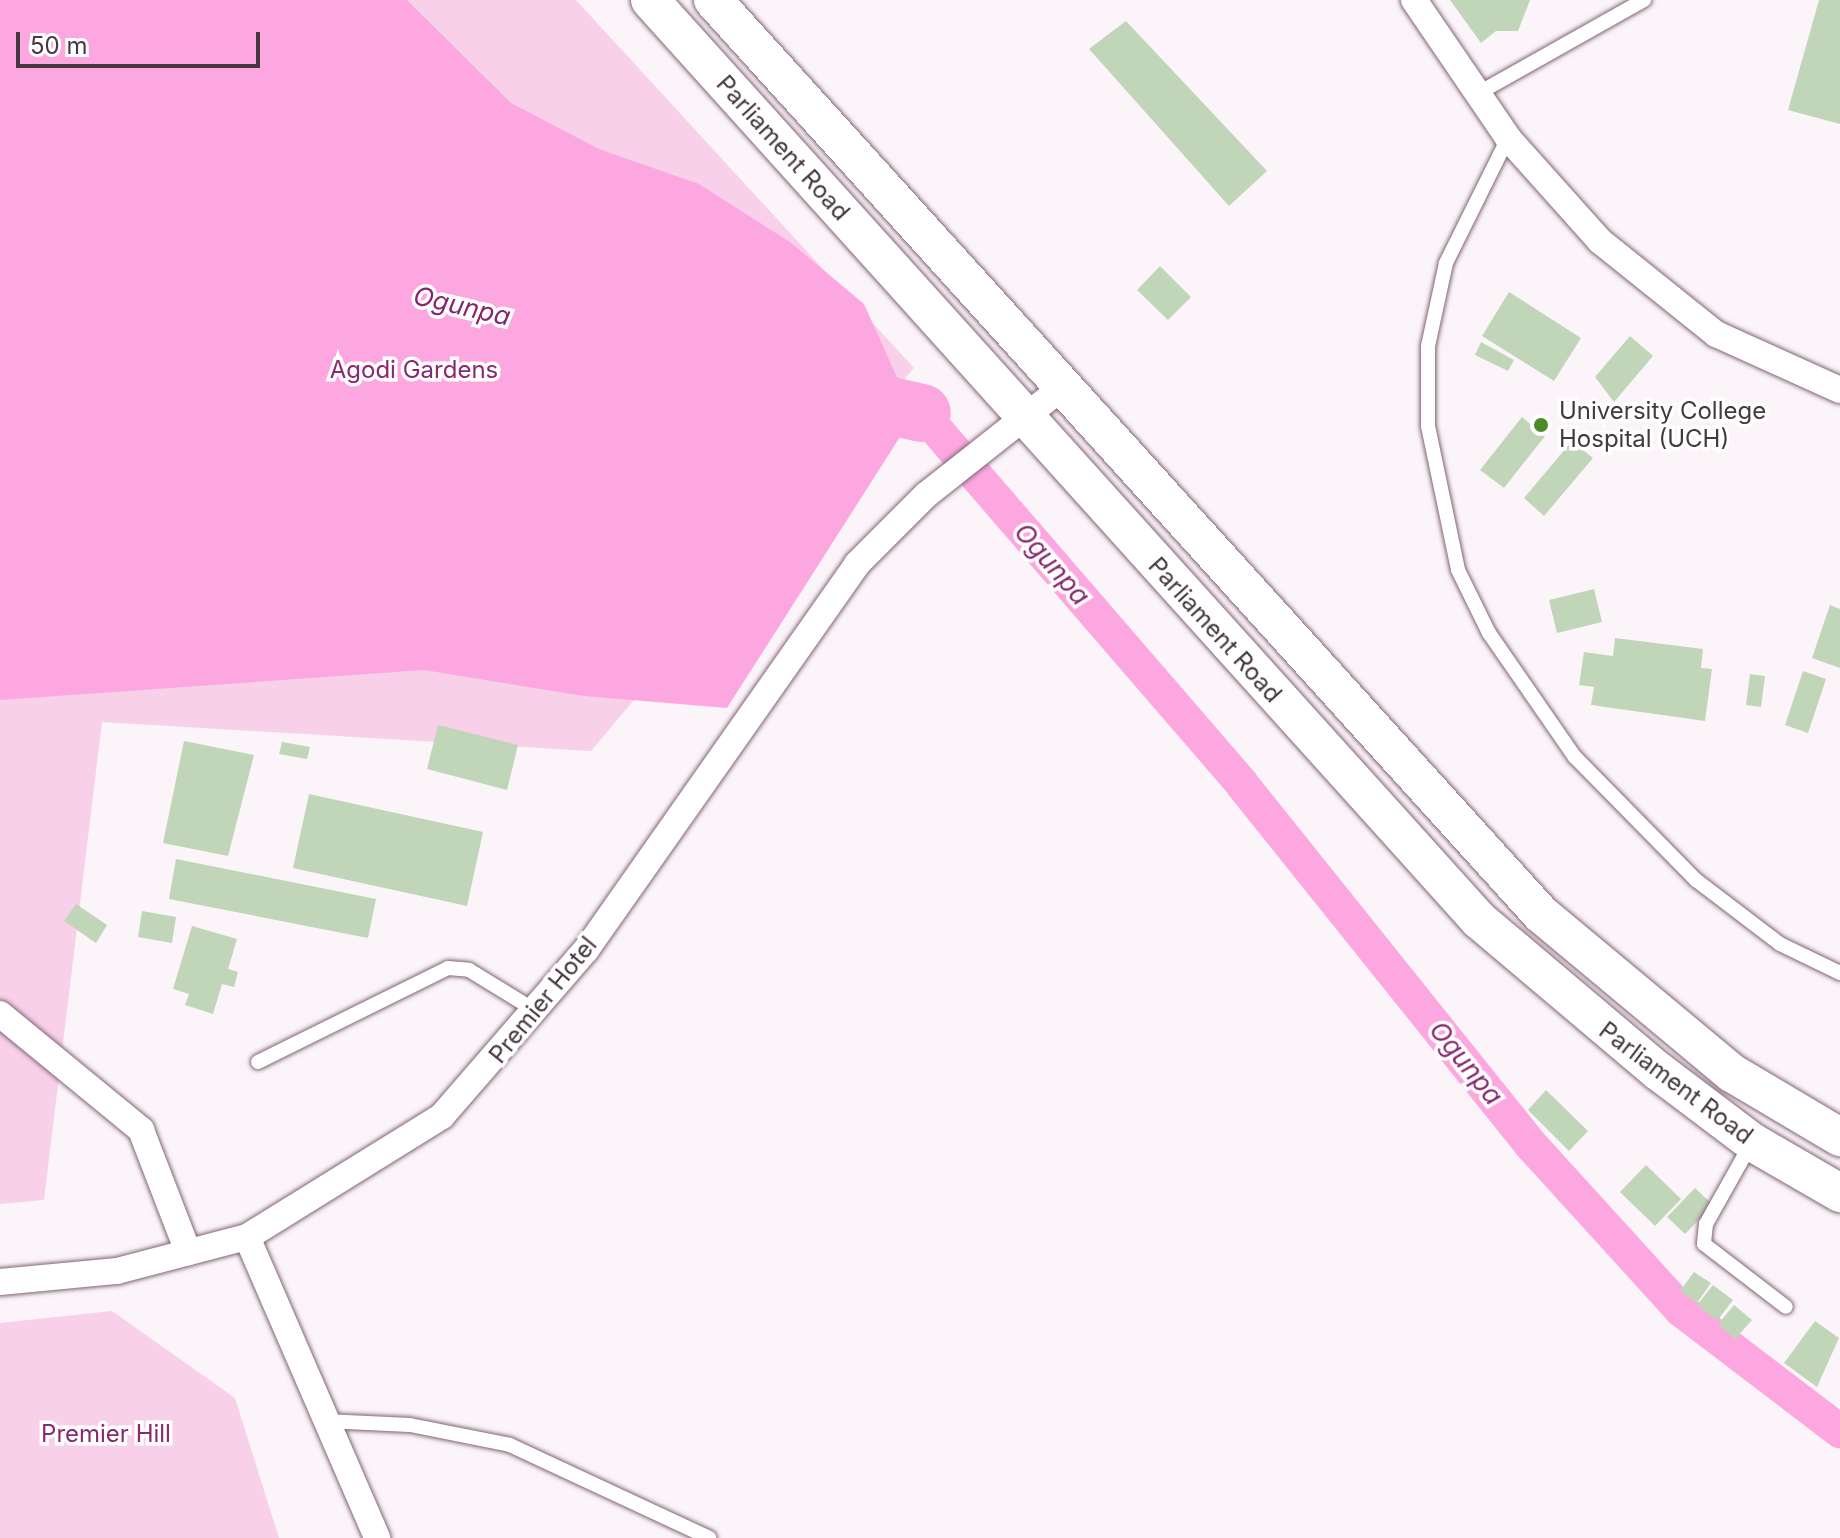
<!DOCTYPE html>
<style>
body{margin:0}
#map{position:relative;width:1840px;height:1538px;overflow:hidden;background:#fbf4f9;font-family:Inter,sans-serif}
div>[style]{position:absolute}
.green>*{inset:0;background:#f8d0e9}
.water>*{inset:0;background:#fda7e0}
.canal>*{height:34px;margin:-17px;padding:0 17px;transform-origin:17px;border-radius:17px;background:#fda7e0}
.river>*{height:58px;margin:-29px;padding:0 29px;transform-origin:29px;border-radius:29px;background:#fda7e0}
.building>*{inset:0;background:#c1d6b8}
.roads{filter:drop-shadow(0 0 2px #826477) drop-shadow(0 0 2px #826477)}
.service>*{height:14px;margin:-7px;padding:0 7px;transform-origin:7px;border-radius:7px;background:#fff}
.minor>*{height:26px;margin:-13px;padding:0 13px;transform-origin:13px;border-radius:13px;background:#fff}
.secondary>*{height:38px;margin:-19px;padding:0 19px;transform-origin:19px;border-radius:19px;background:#fff}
.dots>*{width:22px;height:22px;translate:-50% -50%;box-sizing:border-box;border:4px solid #fff;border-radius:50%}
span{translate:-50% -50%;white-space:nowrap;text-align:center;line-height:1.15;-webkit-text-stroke:7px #fff;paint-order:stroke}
.street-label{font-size:24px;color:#463840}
.park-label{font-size:24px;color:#89296f}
.poi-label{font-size:24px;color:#463840}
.left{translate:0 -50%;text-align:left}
.water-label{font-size:26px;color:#87266d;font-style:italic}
.scale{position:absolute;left:16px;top:32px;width:244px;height:36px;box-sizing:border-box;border:4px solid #463840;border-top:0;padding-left:10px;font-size:24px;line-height:28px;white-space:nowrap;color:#463840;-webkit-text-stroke:6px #fff;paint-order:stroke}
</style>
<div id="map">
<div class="green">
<i style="clip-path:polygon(0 0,576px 0,914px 368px,591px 751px,102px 722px,44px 1200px,0 1204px)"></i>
<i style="clip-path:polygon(112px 1311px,235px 1398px,279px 1538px,0 1538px,0 1323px)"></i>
</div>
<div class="water">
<i style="clip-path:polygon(0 0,407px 0,511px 103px,599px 149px,699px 184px,790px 242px,864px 304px,914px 415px,727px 708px,584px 696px,424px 670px,0 700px)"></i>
</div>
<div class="canal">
<i style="left:922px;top:413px;width:489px;rotate:49.2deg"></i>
<i style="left:1241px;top:783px;width:465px;rotate:51.3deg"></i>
<i style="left:1532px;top:1146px;width:222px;rotate:47.7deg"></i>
<i style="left:1681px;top:1310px;width:200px;rotate:37.3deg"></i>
</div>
<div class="river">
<i style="left:834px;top:393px;width:90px;rotate:12.8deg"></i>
</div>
<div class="building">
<i style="clip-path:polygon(1450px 0,1530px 0,1518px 31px,1496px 31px,1481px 43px)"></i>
<i style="clip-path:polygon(1819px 0,1840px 0,1840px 124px,1788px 110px)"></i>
<i style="clip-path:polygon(1126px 21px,1267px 171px,1229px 206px,1089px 49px)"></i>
<i style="clip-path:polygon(1160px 266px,1191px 297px,1168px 320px,1137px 290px)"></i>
<i style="clip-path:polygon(1509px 292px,1581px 338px,1554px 381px,1482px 336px)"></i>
<i style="clip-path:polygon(1630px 336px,1653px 356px,1614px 402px,1595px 377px)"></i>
<i style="clip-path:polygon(1481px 342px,1514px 360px,1508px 371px,1475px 355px)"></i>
<i style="clip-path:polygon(1522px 417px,1545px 436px,1504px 488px,1480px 470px)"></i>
<i style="clip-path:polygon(1572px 441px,1593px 458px,1544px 516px,1524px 498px)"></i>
<i style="clip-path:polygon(1594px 589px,1602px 622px,1557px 633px,1549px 600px)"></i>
<i style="clip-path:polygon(1830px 605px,1840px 609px,1840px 668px,1812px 658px)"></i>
<i style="clip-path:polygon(1615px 638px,1703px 649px,1701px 668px,1712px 669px,1705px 721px,1591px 705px,1594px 687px,1579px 685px,1584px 652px,1613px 656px)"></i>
<i style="clip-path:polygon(1803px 671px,1826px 679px,1808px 733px,1785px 725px)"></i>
<i style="clip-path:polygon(1750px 674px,1765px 676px,1761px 707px,1746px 705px)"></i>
<i style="clip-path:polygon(438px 725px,518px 745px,507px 790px,427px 769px)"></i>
<i style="clip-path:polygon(184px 741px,254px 755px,228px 856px,163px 843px)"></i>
<i style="clip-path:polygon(282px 742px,310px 747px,307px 759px,279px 754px)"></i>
<i style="clip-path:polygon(309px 794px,483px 832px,467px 906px,293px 868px)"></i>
<i style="clip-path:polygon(176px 859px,376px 899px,368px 938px,169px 899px)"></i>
<i style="clip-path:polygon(76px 904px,107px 925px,96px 943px,64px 921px)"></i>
<i style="clip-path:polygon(142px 911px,176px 917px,172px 943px,138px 937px)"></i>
<i style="clip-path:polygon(192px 926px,237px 939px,228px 969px,238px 972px,234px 987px,222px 984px,213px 1014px,185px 1005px,189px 994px,173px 989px)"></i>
<i style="clip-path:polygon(1546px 1090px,1588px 1131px,1569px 1151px,1528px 1110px)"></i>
<i style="clip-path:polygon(1646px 1165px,1681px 1199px,1655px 1226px,1620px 1192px)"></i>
<i style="clip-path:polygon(1695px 1188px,1713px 1205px,1685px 1234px,1667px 1217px)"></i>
<i style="clip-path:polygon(1694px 1272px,1711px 1283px,1697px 1303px,1680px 1291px)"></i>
<i style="clip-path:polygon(1713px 1285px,1733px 1300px,1717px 1321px,1697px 1305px)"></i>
<i style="clip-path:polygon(1734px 1305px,1752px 1320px,1735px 1339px,1718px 1324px)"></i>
<i style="clip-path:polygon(1815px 1321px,1839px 1338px,1817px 1387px,1784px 1363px)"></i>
</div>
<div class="roads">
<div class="service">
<i style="left:1477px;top:94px;width:192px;rotate:-29.4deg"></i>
<i style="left:1508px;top:138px;width:140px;rotate:116.4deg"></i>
<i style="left:1446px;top:263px;width:85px;rotate:102.2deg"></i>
<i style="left:1428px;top:346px;width:80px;rotate:90deg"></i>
<i style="left:1428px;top:426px;width:147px;rotate:78.2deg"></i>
<i style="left:1458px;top:570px;width:70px;rotate:63.8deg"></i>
<i style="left:1489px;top:633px;width:151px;rotate:55.3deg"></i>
<i style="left:1575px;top:757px;width:173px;rotate:45.5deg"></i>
<i style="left:1696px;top:880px;width:106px;rotate:37.3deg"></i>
<i style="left:1780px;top:944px;width:67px;rotate:25.8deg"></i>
<i style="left:258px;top:1062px;width:212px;rotate:-26.3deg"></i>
<i style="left:448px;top:968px;width:21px;rotate:5deg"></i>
<i style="left:469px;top:970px;width:79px;rotate:31.5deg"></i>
<i style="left:1752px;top:1142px;width:94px;rotate:119.3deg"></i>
<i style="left:1706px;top:1224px;width:20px;rotate:96deg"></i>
<i style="left:1704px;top:1244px;width:103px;rotate:37.5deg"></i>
<i style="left:325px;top:1421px;width:85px;rotate:2.7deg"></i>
<i style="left:410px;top:1425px;width:102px;rotate:11.3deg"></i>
<i style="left:510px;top:1445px;width:220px;rotate:25deg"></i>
</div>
<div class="minor">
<i style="left:1414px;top:0;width:167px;rotate:55.7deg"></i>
<i style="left:1508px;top:138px;width:138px;rotate:48.2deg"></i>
<i style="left:1600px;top:241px;width:149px;rotate:38.7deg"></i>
<i style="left:1716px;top:334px;width:136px;rotate:24.3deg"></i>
<i style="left:0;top:1014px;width:183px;rotate:39.4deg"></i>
<i style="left:141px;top:1130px;width:131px;rotate:68.9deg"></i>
<i style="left:247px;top:1237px;width:328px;rotate:66.6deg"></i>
<i style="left:0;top:1282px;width:118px;rotate:-5.4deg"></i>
<i style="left:117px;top:1271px;width:134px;rotate:-14.7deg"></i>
<i style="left:247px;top:1237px;width:229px;rotate:-31.8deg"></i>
<i style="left:442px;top:1116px;width:220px;rotate:-49.1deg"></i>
<i style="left:586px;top:950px;width:472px;rotate:-54.9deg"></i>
<i style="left:857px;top:564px;width:98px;rotate:-45deg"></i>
<i style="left:926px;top:495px;width:176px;rotate:-38.3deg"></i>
</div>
<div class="secondary">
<i style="left:650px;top:0;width:1238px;rotate:47.98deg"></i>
<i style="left:1479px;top:920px;width:234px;rotate:40.2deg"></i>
<i style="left:1658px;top:1071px;width:118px;rotate:37.1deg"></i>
<i style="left:1752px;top:1142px;width:102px;rotate:30.1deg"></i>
<i style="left:713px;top:0;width:1233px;rotate:47.83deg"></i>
<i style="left:1541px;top:914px;width:249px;rotate:39.8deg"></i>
<i style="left:1732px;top:1073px;width:126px;rotate:30.7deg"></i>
</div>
</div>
<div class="dots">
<i style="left:1541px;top:425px;background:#4b8929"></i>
</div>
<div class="street-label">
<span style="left:783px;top:148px;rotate:48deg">Parliament Road</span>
<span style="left:1215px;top:630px;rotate:48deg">Parliament Road</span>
<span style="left:543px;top:1000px;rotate:-51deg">Premier Hotel</span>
<span style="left:1676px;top:1083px;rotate:37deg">Parliament Road</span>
</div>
<div class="park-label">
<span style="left:414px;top:370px">Agodi Gardens</span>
<span style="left:106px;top:1434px">Premier Hill</span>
</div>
<div class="poi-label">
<span class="left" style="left:1559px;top:425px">University College<br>Hospital (UCH)</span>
</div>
<div class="water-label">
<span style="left:462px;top:306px;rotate:13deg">Ogunpa</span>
<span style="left:1052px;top:564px;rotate:49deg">Ogunpa</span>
<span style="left:1466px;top:1063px;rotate:51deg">Ogunpa</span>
</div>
<div class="scale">50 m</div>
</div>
